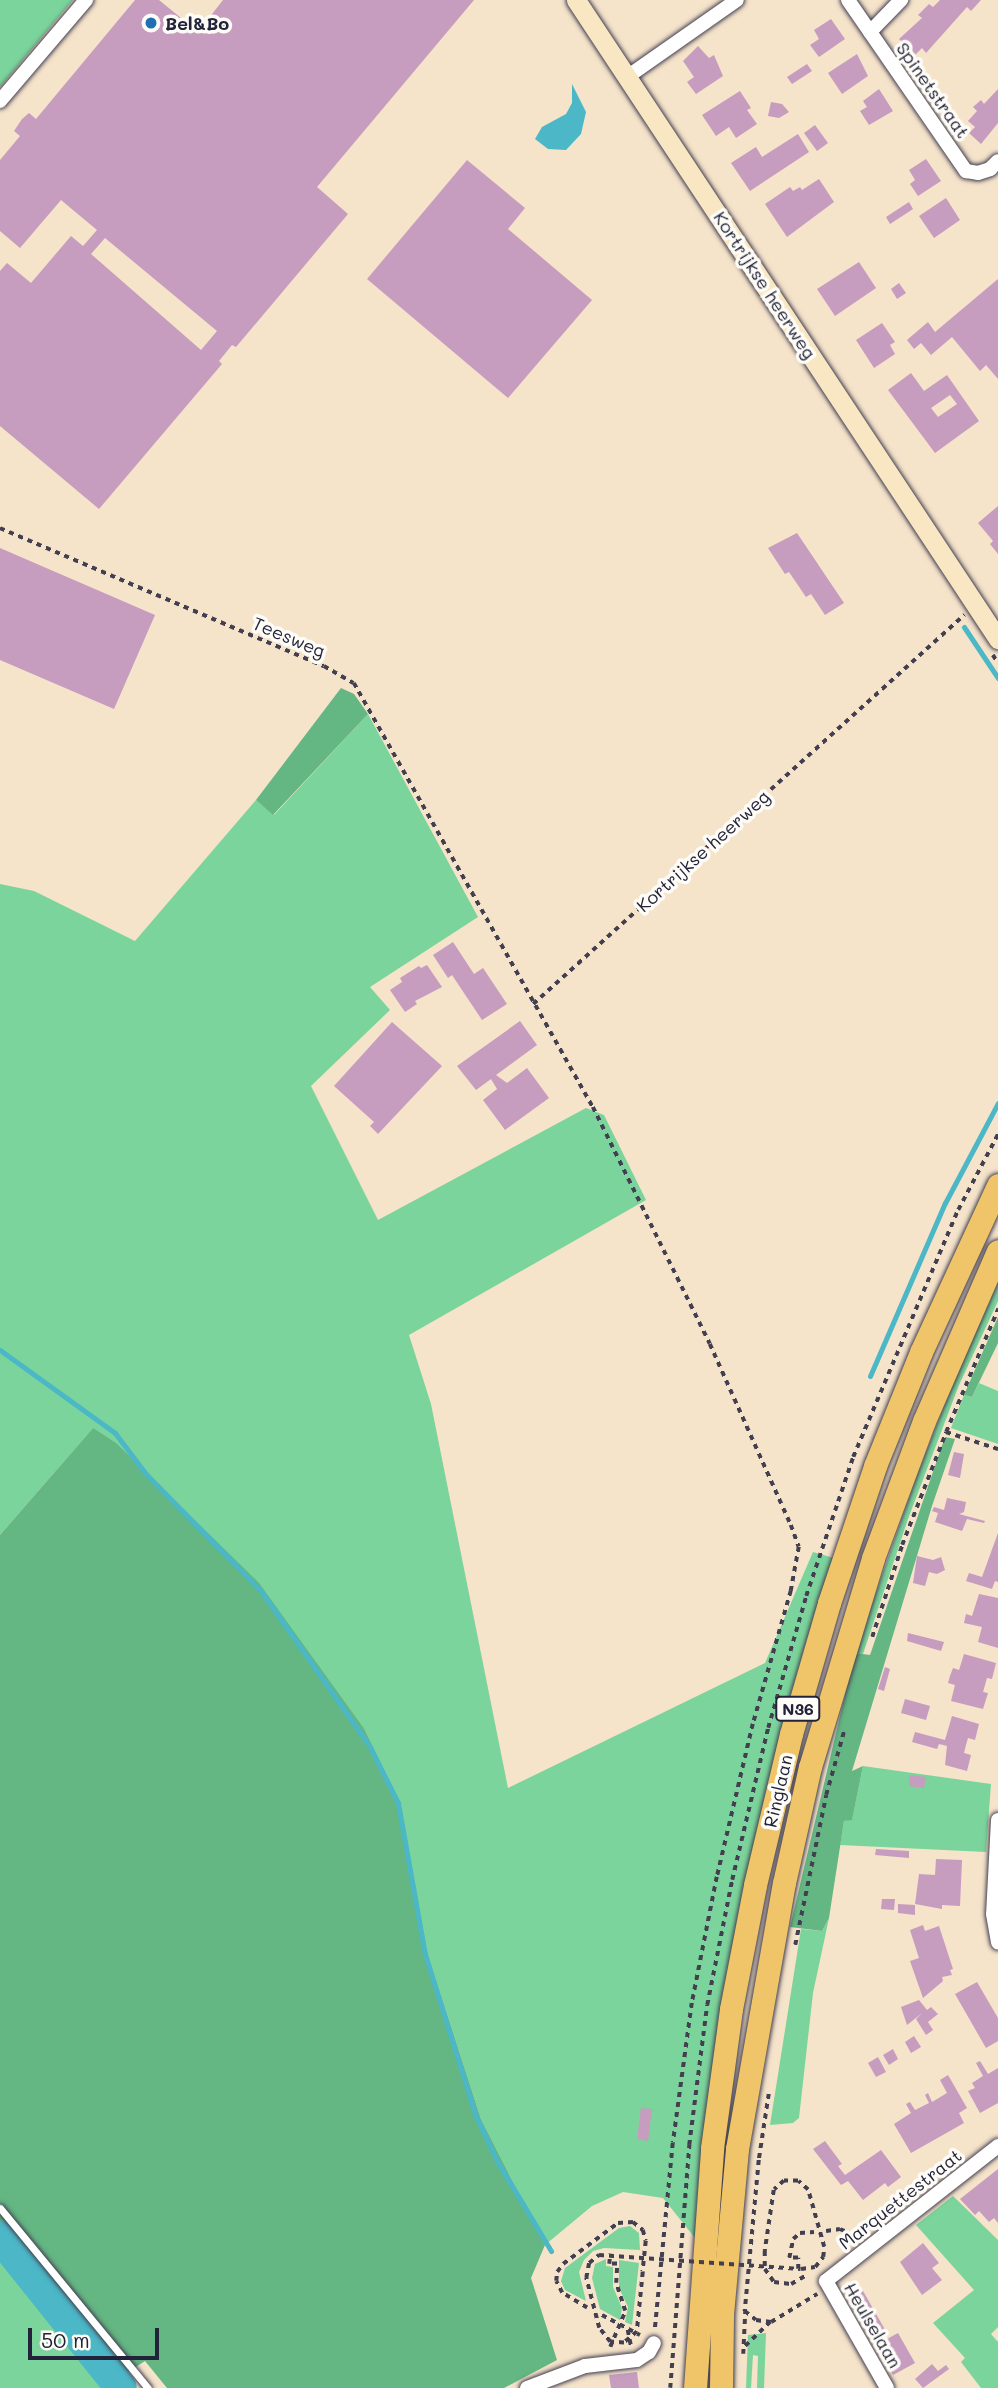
<!DOCTYPE html>
<style>
body{margin:0}
#map{position:relative;width:998px;height:2388px;overflow:hidden;background:#f5e3ca;font-family:Mali,sans-serif}
div>[style]{position:absolute}
.green>*{inset:0;background:#7bd49b}
.forest>*{inset:0;background:#64b683}
.water>*{inset:0;background:#4bb7c7}
.stream>*{height:5px;margin:-2.5px;padding:0 2.5px;transform-origin:2.5px;border-radius:2.5px;background:#4bb7c7}
.river>*{height:32px;margin:-16px;padding:0 16px;transform-origin:16px;border-radius:16px;background:#4bb7c7}
.building>*{inset:0;background:#c69cbf}
.path>*{height:3.5px;margin-top:-1.75px;transform-origin:0;background:repeating-linear-gradient(90deg,#423f50 0 5px,transparent 0 10px)}
.roads{filter:drop-shadow(0 0 2px #423f50) drop-shadow(0 0 2px #423f50)}
.lane>*{height:7px;margin:-3.5px;padding:0 3.5px;transform-origin:3.5px;border-radius:3.5px;background:#fff}
.street>*{height:14px;margin:-7px;padding:0 7px;transform-origin:7px;border-radius:7px;background:#fff}
.secondary>*{height:19px;margin:-9.5px;padding:0 9.5px;transform-origin:9.5px;border-radius:9.5px;background:#f9e7c3}
.primary>*{height:23px;margin:-11.5px;padding:0 11.5px;transform-origin:11.5px;border-radius:11.5px;background:#f0c469}
.path-bridge>*{height:3.5px;margin-top:-1.75px;transform-origin:0;background:repeating-linear-gradient(90deg,#423f50 0 5px,transparent 0 10px)}
.dots>*{width:19px;height:19px;translate:-50% -50%;box-sizing:border-box;border:4px solid #fdfcf7;border-radius:50%}
span{translate:-50% -50%;white-space:nowrap;text-align:center;line-height:1.15;-webkit-text-stroke:7px #fdfcf7;paint-order:stroke}
.shield-label span{padding:2px 5px;background:#fdfcf7;border:2px solid;border-radius:5px;-webkit-text-stroke-width:0}
.shield-label{font-size:16px;color:#22223b;font-weight:700}
.poi-label{font-size:18px;color:#22223b;font-weight:700}
.left{translate:0 -50%;text-align:left}
.street-label{font-size:18px;color:#22223b}
.scale{position:absolute;left:28px;top:2328px;width:131px;height:32px;box-sizing:border-box;border:4px solid #22223b;border-top:0;padding-left:9px;font-size:21px;line-height:24px;white-space:nowrap;color:#22223b;-webkit-text-stroke:5px #fdfcf7;paint-order:stroke}
</style>
<div id="map">
<div class="green">
<i style="clip-path:polygon(0 0,73px 0,0 87px)"></i>
<i style="clip-path:polygon(368px 714px,478px 917px,370px 987px,390px 1010px,311px 1086px,378px 1220px,586px 1108px,604px 1115px,646px 1200px,409px 1335px,431px 1404px,508px 1788px,765px 1663px,813px 1552px,834px 1558px,820px 1601px,695px 2238px,663px 2198px,623px 2192px,592px 2206px,545px 2245px,481px 2119px,418px 1924px,400px 1802px,365px 1730px,93px 1428px,0 1535px,0 884px,34px 891px,135px 941px,256px 800px,274px 815px)"></i>
<i style="clip-path:polygon(998px 1283px,998px 1301px,959px 1385px,908px 1519px,863px 1654px,855px 1653px,915px 1481px,953px 1383px)"></i>
<i style="clip-path:polygon(979px 1383px,998px 1391px,998px 1444px,951px 1428px,964px 1395px,972px 1397px)"></i>
<i style="clip-path:polygon(863px 1766px,991px 1784px,986px 1852px,840px 1845px,844px 1821px,852px 1819px)"></i>
<i style="clip-path:polygon(829px 1918px,813px 1993px,799px 2118px,793px 2123px,770px 2125px,801px 1929px,822px 1931px)"></i>
<i style="clip-path:polygon(953px 2196px,998px 2240px,998px 2327px,991px 2334px,998px 2342px,998px 2388px,981px 2388px,961px 2362px,965px 2358px,933px 2323px,974px 2290px,916px 2225px)"></i>
<i style="clip-path:polygon(630px 2226px,639px 2233px,640px 2250px,604px 2248px,593px 2251px,584px 2260px,579px 2272px,586px 2301px,565px 2290px,561px 2281px,565px 2268px,619px 2228px)"></i>
<i style="clip-path:polygon(0 2253px,25px 2281px,112px 2388px,0 2388px)"></i>
<i style="clip-path:polygon(606px 2259px,606px 2266px,613px 2267px,613px 2287px,622px 2308px,620px 2320px,600px 2309px,592px 2278px,595px 2264px)"></i>
<i style="clip-path:polygon(619px 2260px,639px 2263px,632px 2325px,625px 2322px,628px 2307px,619px 2288px)"></i>
<i style="clip-path:polygon(766px 2333px,764px 2388px,757px 2388px,758px 2356px,753px 2355px,751px 2388px,746px 2388px,748px 2335px)"></i>
</div>
<div class="forest">
<i style="clip-path:polygon(341px 688px,354px 694px,368px 714px,273px 815px,256px 800px)"></i>
<i style="clip-path:polygon(998px 1317px,998px 1343px,972px 1397px,964px 1395px)"></i>
<i style="clip-path:polygon(93px 1428px,116px 1443px,259px 1583px,365px 1730px,400px 1802px,418px 1924px,481px 2119px,545px 2245px,531px 2278px,557px 2360px,504px 2388px,167px 2388px,145px 2361px,128px 2372px,0 2221px,0 1535px)"></i>
<i style="clip-path:polygon(945px 1437px,955px 1439px,932px 1506px,852px 1771px,863px 1766px,852px 1820px,844px 1821px,829px 1918px,822px 1931px,790px 1927px,855px 1653px,870px 1655px)"></i>
</div>
<div class="water">
<i style="clip-path:polygon(572px 84px,586px 112px,581px 134px,566px 150px,548px 149px,535px 139px,542px 127px,566px 114px,572px 103px)"></i>
</div>
<div class="stream">
<i style="left:964px;top:627px;width:61px;rotate:56.3deg"></i>
<i style="left:0;top:1350px;width:142px;rotate:35.8deg"></i>
<i style="left:115px;top:1433px;width:51px;rotate:52.9deg"></i>
<i style="left:146px;top:1474px;width:164px;rotate:45.5deg"></i>
<i style="left:261px;top:1591px;width:188px;rotate:55deg"></i>
<i style="left:369px;top:1745px;width:65px;rotate:63.4deg"></i>
<i style="left:398px;top:1803px;width:153px;rotate:79.9deg"></i>
<i style="left:425px;top:1954px;width:168px;rotate:72.6deg"></i>
<i style="left:475px;top:2114px;width:52px;rotate:64.9deg"></i>
<i style="left:497px;top:2161px;width:105px;rotate:59deg"></i>
<i style="left:870px;top:1376px;width:189px;rotate:-66.6deg"></i>
<i style="left:945px;top:1203px;width:113px;rotate:-62.1deg"></i>
</div>
<div class="river">
<i style="left:0;top:2237px;width:193px;rotate:51.3deg"></i>
</div>
<div class="building">
<i style="clip-path:polygon(evenodd,135px 0,159px 0,198px 32px,223px 0,474px 0,317px 187px,348px 214px,236px 347px,232px 345px,219px 361px,222px 364px,99px 509px,0 426px,0 271px,7px 263px,31px 283px,71px 236px,83px 246px,97px 230px,61px 200px,20px 248px,0 231px,0 160px,20px 136px,14px 131px,22px 119px,29px 113px,36px 119px,135px 0,105px 238px,217px 331px,201px 350px,91px 254px,105px 238px)"></i>
<i style="clip-path:polygon(940px 0,981px 0,971px 11px,967px 7px,926px 53px,922px 48px,915px 55px,899px 39px,922px 18px,918px 15px,929px 4px,933px 7px)"></i>
<i style="clip-path:polygon(831px 19px,845px 39px,819px 57px,810px 45px,819px 39px,814px 30px)"></i>
<i style="clip-path:polygon(698px 46px,709px 58px,714px 55px,723px 76px,696px 94px,687px 82px,694px 77px,683px 61px)"></i>
<i style="clip-path:polygon(857px 54px,868px 76px,842px 94px,828px 73px)"></i>
<i style="clip-path:polygon(807px 64px,812px 71px,792px 84px,787px 77px)"></i>
<i style="clip-path:polygon(879px 89px,893px 111px,869px 125px,860px 111px,867px 107px,863px 101px)"></i>
<i style="clip-path:polygon(998px 89px,998px 123px,981px 144px,969px 133px,975px 127px,968px 121px,977px 111px,973px 107px,981px 100px,984px 104px)"></i>
<i style="clip-path:polygon(740px 91px,751px 108px,747px 110px,757px 124px,736px 138px,729px 127px,716px 136px,702px 115px)"></i>
<i style="clip-path:polygon(771px 102px,782px 104px,789px 112px,779px 118px,768px 116px)"></i>
<i style="clip-path:polygon(815px 125px,828px 143px,817px 151px,804px 133px)"></i>
<i style="clip-path:polygon(798px 134px,809px 152px,750px 191px,731px 163px,756px 147px,762px 157px)"></i>
<i style="clip-path:polygon(926px 159px,941px 181px,918px 196px,910px 184px,915px 180px,909px 170px)"></i>
<i style="clip-path:polygon(467px 160px,525px 208px,508px 229px,592px 300px,508px 398px,367px 279px)"></i>
<i style="clip-path:polygon(819px 179px,834px 202px,787px 237px,765px 204px,790px 187px,793px 191px,800px 187px,802px 190px)"></i>
<i style="clip-path:polygon(946px 198px,960px 220px,934px 238px,919px 216px)"></i>
<i style="clip-path:polygon(909px 202px,913px 209px,890px 224px,886px 217px)"></i>
<i style="clip-path:polygon(859px 262px,876px 288px,835px 316px,817px 289px)"></i>
<i style="clip-path:polygon(998px 279px,998px 379px,986px 365px,980px 371px,952px 337px,931px 355px,921px 343px,914px 349px,907px 340px,928px 322px,935px 332px)"></i>
<i style="clip-path:polygon(899px 283px,906px 293px,897px 299px,891px 289px)"></i>
<i style="clip-path:polygon(882px 323px,895px 342px,890px 345px,895px 354px,874px 368px,856px 340px)"></i>
<i style="clip-path:polygon(evenodd,911px 373px,924px 391px,947px 375px,979px 421px,935px 453px,888px 390px,911px 373px,950px 395px,957px 404px,938px 417px,931px 408px,950px 395px)"></i>
<i style="clip-path:polygon(998px 506px,998px 554px,990px 544px,993px 541px,978px 523px)"></i>
<i style="clip-path:polygon(797px 533px,844px 603px,825px 615px,811px 594px,806px 597px,789px 572px,785px 574px,768px 548px)"></i>
<i style="clip-path:polygon(0 548px,155px 615px,114px 709px,0 660px)"></i>
<i style="clip-path:polygon(453px 942px,474px 974px,483px 968px,507px 1004px,482px 1020px,452px 975px,448px 978px,433px 955px)"></i>
<i style="clip-path:polygon(427px 965px,442px 987px,415px 1001px,417px 1004px,405px 1012px,390px 990px,402px 982px,400px 978px,419px 966px,421px 968px)"></i>
<i style="clip-path:polygon(520px 1021px,537px 1045px,496px 1075px,507px 1083px,527px 1068px,549px 1098px,505px 1130px,483px 1100px,497px 1089px,491px 1079px,476px 1090px,457px 1066px)"></i>
<i style="clip-path:polygon(392px 1022px,442px 1066px,378px 1134px,370px 1126px,374px 1122px,334px 1086px)"></i>
<i style="clip-path:polygon(954px 1452px,964px 1454px,960px 1478px,948px 1475px)"></i>
<i style="clip-path:polygon(947px 1498px,966px 1502px,964px 1512px,959px 1514px,985px 1521px,984px 1523px,967px 1519px,962px 1531px,935px 1522px,938px 1513px,932px 1511px,934px 1507px,944px 1510px)"></i>
<i style="clip-path:polygon(998px 1533px,998px 1582px,995px 1581px,992px 1589px,966px 1581px,969px 1573px,982px 1577px)"></i>
<i style="clip-path:polygon(917px 1556px,933px 1560px,941px 1557px,945px 1570px,937px 1574px,929px 1572px,925px 1586px,913px 1583px)"></i>
<i style="clip-path:polygon(979px 1594px,998px 1598px,998px 1648px,978px 1642px,982px 1627px,964px 1623px,966px 1614px,972px 1616px)"></i>
<i style="clip-path:polygon(908px 1633px,944px 1642px,941px 1651px,907px 1641px)"></i>
<i style="clip-path:polygon(964px 1654px,996px 1663px,992px 1679px,987px 1678px,983px 1692px,988px 1693px,983px 1709px,951px 1701px,955px 1685px,948px 1683px,950px 1676px,953px 1668px,959px 1670px)"></i>
<i style="clip-path:polygon(885px 1667px,890px 1669px,884px 1691px,878px 1689px)"></i>
<i style="clip-path:polygon(905px 1699px,930px 1706px,926px 1720px,901px 1713px)"></i>
<i style="clip-path:polygon(952px 1716px,979px 1724px,975px 1740px,968px 1738px,966px 1745px,964px 1753px,971px 1755px,967px 1771px,945px 1765px,947px 1746px,939px 1744px,937px 1749px,912px 1742px,915px 1732px,945px 1740px)"></i>
<i style="clip-path:polygon(910px 1775px,926px 1777px,924px 1788px,909px 1786px)"></i>
<i style="clip-path:polygon(876px 1849px,909px 1851px,909px 1858px,875px 1855px)"></i>
<i style="clip-path:polygon(936px 1859px,962px 1860px,960px 1906px,942px 1905px,942px 1909px,915px 1904px,919px 1874px,935px 1875px)"></i>
<i style="clip-path:polygon(882px 1899px,895px 1899px,894px 1910px,881px 1909px)"></i>
<i style="clip-path:polygon(898px 1904px,915px 1905px,915px 1915px,898px 1913px)"></i>
<i style="clip-path:polygon(923px 1925px,925px 1931px,939px 1926px,953px 1969px,950px 1970px,952px 1975px,942px 1977px,943px 1981px,923px 1998px,910px 1961px,919px 1958px,910px 1930px)"></i>
<i style="clip-path:polygon(977px 1982px,998px 2018px,998px 2041px,986px 2048px,955px 1994px)"></i>
<i style="clip-path:polygon(919px 2000px,927px 2010px,931px 2007px,938px 2014px,928px 2022px,933px 2030px,926px 2035px,916px 2019px,922px 2013px,907px 2025px,901px 2007px)"></i>
<i style="clip-path:polygon(914px 2036px,921px 2047px,911px 2053px,905px 2042px)"></i>
<i style="clip-path:polygon(893px 2049px,898px 2059px,889px 2065px,883px 2055px)"></i>
<i style="clip-path:polygon(878px 2057px,886px 2072px,876px 2077px,868px 2063px)"></i>
<i style="clip-path:polygon(980px 2061px,988px 2074px,998px 2068px,998px 2103px,980px 2113px,968px 2091px,975px 2088px,972px 2083px,983px 2076px,976px 2063px)"></i>
<i style="clip-path:polygon(948px 2075px,967px 2108px,959px 2113px,964px 2123px,911px 2153px,894px 2124px,911px 2113px,906px 2104px,910px 2102px,915px 2110px,929px 2103px,925px 2095px,928px 2093px,932px 2102px,947px 2093px,940px 2080px)"></i>
<i style="clip-path:polygon(641px 2108px,652px 2109px,648px 2141px,637px 2139px)"></i>
<i style="clip-path:polygon(825px 2141px,842px 2164px,838px 2166px,845px 2175px,881px 2150px,901px 2177px,888px 2187px,885px 2183px,863px 2200px,848px 2181px,841px 2185px,813px 2149px)"></i>
<i style="clip-path:polygon(998px 2169px,998px 2223px,994px 2218px,989px 2222px,979px 2211px,975px 2215px,960px 2199px)"></i>
<i style="clip-path:polygon(923px 2243px,939px 2263px,932px 2268px,942px 2280px,922px 2295px,900px 2262px)"></i>
<i style="clip-path:polygon(863px 2291px,888px 2335px,875px 2342px,850px 2298px)"></i>
<i style="clip-path:polygon(898px 2333px,915px 2363px,893px 2375px,876px 2345px)"></i>
<i style="clip-path:polygon(932px 2364px,938px 2371px,946px 2365px,949px 2369px,923px 2388px,915px 2379px)"></i>
<i style="clip-path:polygon(637px 2372px,639px 2388px,611px 2388px,609px 2375px)"></i>
</div>
<div class="path">
<i style="left:0;top:528px;width:352px;rotate:23.1deg"></i>
<i style="left:324px;top:666px;width:34px;rotate:30deg"></i>
<i style="left:354px;top:683px;width:487px;rotate:60.6deg"></i>
<i style="left:593px;top:1107px;width:264px;rotate:63.7deg"></i>
<i style="left:710px;top:1344px;width:198px;rotate:65.9deg"></i>
<i style="left:791px;top:1525px;width:23px;rotate:70deg"></i>
<i style="left:799px;top:1547px;width:45px;rotate:100.3deg"></i>
<i style="left:791px;top:1591px;width:138px;rotate:105.9deg"></i>
<i style="left:753px;top:1724px;width:157px;rotate:103.2deg"></i>
<i style="left:717px;top:1877px;width:128px;rotate:101.2deg"></i>
<i style="left:692px;top:2003px;width:141px;rotate:97.7deg"></i>
<i style="left:673px;top:2143px;width:188px;rotate:95.5deg"></i>
<i style="left:993px;top:655px;width:9px;rotate:58deg"></i>
<i style="left:533px;top:1004px;width:581px;rotate:-42.07deg"></i>
<i style="left:946px;top:1432px;width:55px;rotate:18.1deg"></i>
<i style="left:872px;top:1637px;width:97px;rotate:-71.9deg"></i>
<i style="left:902px;top:1545px;width:121px;rotate:-68.7deg"></i>
<i style="left:946px;top:1432px;width:134px;rotate:-67.1deg"></i>
<i style="left:795px;top:1945px;width:153px;rotate:-78.3deg"></i>
<i style="left:826px;top:1795px;width:66px;rotate:-74.3deg"></i>
<i style="left:769px;top:2094px;width:67px;rotate:98.6deg"></i>
<i style="left:759px;top:2160px;width:152px;rotate:95.3deg"></i>
<i style="left:745px;top:2311px;width:14px;rotate:39deg"></i>
<i style="left:756px;top:2320px;width:15px;rotate:8deg"></i>
<i style="left:771px;top:2322px;width:54px;rotate:-31.3deg"></i>
<i style="left:826px;top:2231px;width:14px;rotate:-8deg"></i>
<i style="left:840px;top:2229px;width:8px;rotate:23deg"></i>
<i style="left:847px;top:2232px;width:10px;rotate:66deg"></i>
<i style="left:765px;top:2251px;width:18px;rotate:90deg"></i>
<i style="left:765px;top:2269px;width:16px;rotate:55deg"></i>
<i style="left:774px;top:2282px;width:17px;rotate:7deg"></i>
<i style="left:791px;top:2284px;width:16px;rotate:-30deg"></i>
<i style="left:798px;top:2269px;width:11px;rotate:-90deg"></i>
<i style="left:798px;top:2258px;width:9px;rotate:180deg"></i>
<i style="left:789px;top:2258px;width:19px;rotate:-78deg"></i>
<i style="left:793px;top:2239px;width:9px;rotate:-41deg"></i>
<i style="left:800px;top:2233px;width:14px;rotate:-4deg"></i>
<i style="left:587px;top:2308px;width:29px;rotate:-149deg"></i>
<i style="left:562px;top:2293px;width:13px;rotate:-117deg"></i>
<i style="left:556px;top:2281px;width:9px;rotate:-84deg"></i>
<i style="left:557px;top:2272px;width:10px;rotate:-53deg"></i>
<i style="left:563px;top:2264px;width:69px;rotate:-36.7deg"></i>
<i style="left:618px;top:2223px;width:15px;rotate:-4deg"></i>
<i style="left:633px;top:2222px;width:13px;rotate:39deg"></i>
<i style="left:643px;top:2230px;width:11px;rotate:75deg"></i>
<i style="left:646px;top:2241px;width:31px;rotate:96deg"></i>
<i style="left:602px;top:2315px;width:43px;rotate:27.8deg"></i>
<i style="left:628px;top:2330px;width:16px;rotate:79deg"></i>
<i style="left:745px;top:2346px;width:35px;rotate:-44deg"></i>
<i style="left:610px;top:2347px;width:39px;rotate:-67deg"></i>
<i style="left:625px;top:2311px;width:29px;rotate:-108deg"></i>
<i style="left:616px;top:2283px;width:19px;rotate:-87deg"></i>
<i style="left:617px;top:2264px;width:8px;rotate:180deg"></i>
<i style="left:609px;top:2264px;width:10px;rotate:-84deg"></i>
<i style="left:743px;top:2354px;width:43px;rotate:-87.3deg"></i>
<i style="left:670px;top:2388px;width:244px;rotate:-85.5deg"></i>
<i style="left:689px;top:2145px;width:141px;rotate:-82.7deg"></i>
<i style="left:707px;top:2005px;width:127px;rotate:-78.7deg"></i>
<i style="left:732px;top:1880px;width:156px;rotate:-76.7deg"></i>
<i style="left:768px;top:1728px;width:137px;rotate:-73.9deg"></i>
<i style="left:806px;top:1596px;width:147px;rotate:-71.3deg"></i>
<i style="left:853px;top:1457px;width:268px;rotate:-67deg"></i>
<i style="left:958px;top:1210px;width:86px;rotate:-62.2deg"></i>
</div>
<div class="roads">
<div class="lane">
<i style="left:0;top:2208px;width:233px;rotate:50.6deg"></i>
</div>
<div class="street">
<i style="left:848px;top:0;width:208px;rotate:55.4deg"></i>
<i style="left:966px;top:171px;width:12px;rotate:9deg"></i>
<i style="left:978px;top:173px;width:13px;rotate:-18deg"></i>
<i style="left:990px;top:169px;width:11px;rotate:-45deg"></i>
<i style="left:870px;top:32px;width:45px;rotate:-45.9deg"></i>
<i style="left:627px;top:77px;width:134px;rotate:-35deg"></i>
<i style="left:0;top:101px;width:133px;rotate:-49.6deg"></i>
<i style="left:998px;top:1820px;width:94px;rotate:93deg"></i>
<i style="left:993px;top:1914px;width:29px;rotate:80deg"></i>
<i style="left:527px;top:2388px;width:62px;rotate:-20.8deg"></i>
<i style="left:585px;top:2366px;width:52px;rotate:-6.6deg"></i>
<i style="left:637px;top:2360px;width:14px;rotate:-34deg"></i>
<i style="left:649px;top:2352px;width:10px;rotate:-61deg"></i>
<i style="left:887px;top:2388px;width:123px;rotate:-119.7deg"></i>
<i style="left:826px;top:2281px;width:219px;rotate:-38.1deg"></i>
</div>
<div class="secondary">
<i style="left:576px;top:0;width:766px;rotate:56.56deg"></i>
</div>
<div class="primary">
<i style="left:695px;top:2388px;width:241px;rotate:-85.9deg"></i>
<i style="left:712px;top:2148px;width:140px;rotate:-82.2deg"></i>
<i style="left:731px;top:2009px;width:126px;rotate:-79deg"></i>
<i style="left:755px;top:1885px;width:155px;rotate:-76.6deg"></i>
<i style="left:791px;top:1734px;width:136px;rotate:-73.8deg"></i>
<i style="left:829px;top:1603px;width:145px;rotate:-71.4deg"></i>
<i style="left:875px;top:1466px;width:123px;rotate:-68deg"></i>
<i style="left:921px;top:1352px;width:184px;rotate:-65.2deg"></i>
<i style="left:721px;top:2388px;width:74px;rotate:-89.2deg"></i>
<i style="left:722px;top:2314px;width:166px;rotate:-84.8deg"></i>
<i style="left:737px;top:2149px;width:270px;rotate:-80deg"></i>
<i style="left:784px;top:1883px;width:119px;rotate:-77.4deg"></i>
<i style="left:810px;top:1767px;width:218px;rotate:-73.2deg"></i>
<i style="left:873px;top:1558px;width:146px;rotate:-69.6deg"></i>
<i style="left:924px;top:1421px;width:185px;rotate:-66.5deg"></i>
</div>
</div>
<div class="path-bridge">
<i style="left:643px;top:2272px;width:60px;rotate:95.7deg"></i>
<i style="left:637px;top:2332px;width:17px;rotate:140deg"></i>
<i style="left:624px;top:2343px;width:14px;rotate:-176deg"></i>
<i style="left:610px;top:2342px;width:18px;rotate:-128deg"></i>
<i style="left:599px;top:2328px;width:52px;rotate:-104.6deg"></i>
<i style="left:586px;top:2278px;width:15px;rotate:-79deg"></i>
<i style="left:589px;top:2263px;width:13px;rotate:-39deg"></i>
<i style="left:599px;top:2255px;width:202px;rotate:4deg"></i>
<i style="left:801px;top:2269px;width:14px;rotate:-8deg"></i>
<i style="left:815px;top:2267px;width:13px;rotate:-51deg"></i>
<i style="left:823px;top:2257px;width:10px;rotate:-84deg"></i>
<i style="left:824px;top:2247px;width:59px;rotate:-105.7deg"></i>
<i style="left:808px;top:2190px;width:13px;rotate:-138deg"></i>
<i style="left:798px;top:2181px;width:14px;rotate:180deg"></i>
<i style="left:784px;top:2181px;width:13px;rotate:138deg"></i>
<i style="left:774px;top:2190px;width:62px;rotate:98.4deg"></i>
</div>
<div class="dots">
<i style="left:151px;top:23px;background:#1f6fb2"></i>
</div>
<div class="shield-label">
<span style="left:798px;top:1709px">N36</span>
</div>
<div class="poi-label">
<span class="left" style="left:165px;top:23px">Bel&amp;Bo</span>
</div>
<div class="street-label">
<span style="left:933px;top:90px;rotate:55deg">Spinetstraat</span>
<span style="left:765px;top:285px;rotate:57deg">Kortrijkse heerweg</span>
<span style="left:289px;top:637px;rotate:23deg">Teesweg</span>
<span style="left:703px;top:851px;rotate:-42deg">Kortrijkse heerweg</span>
<span style="left:778px;top:1791px;rotate:-77deg">Ringlaan</span>
<span style="left:900px;top:2199px;rotate:-38deg">Marquettestraat</span>
<span style="left:873px;top:2325px;rotate:60deg">Heulselaan</span>
</div>
<div class="scale">50 m</div>
</div>
